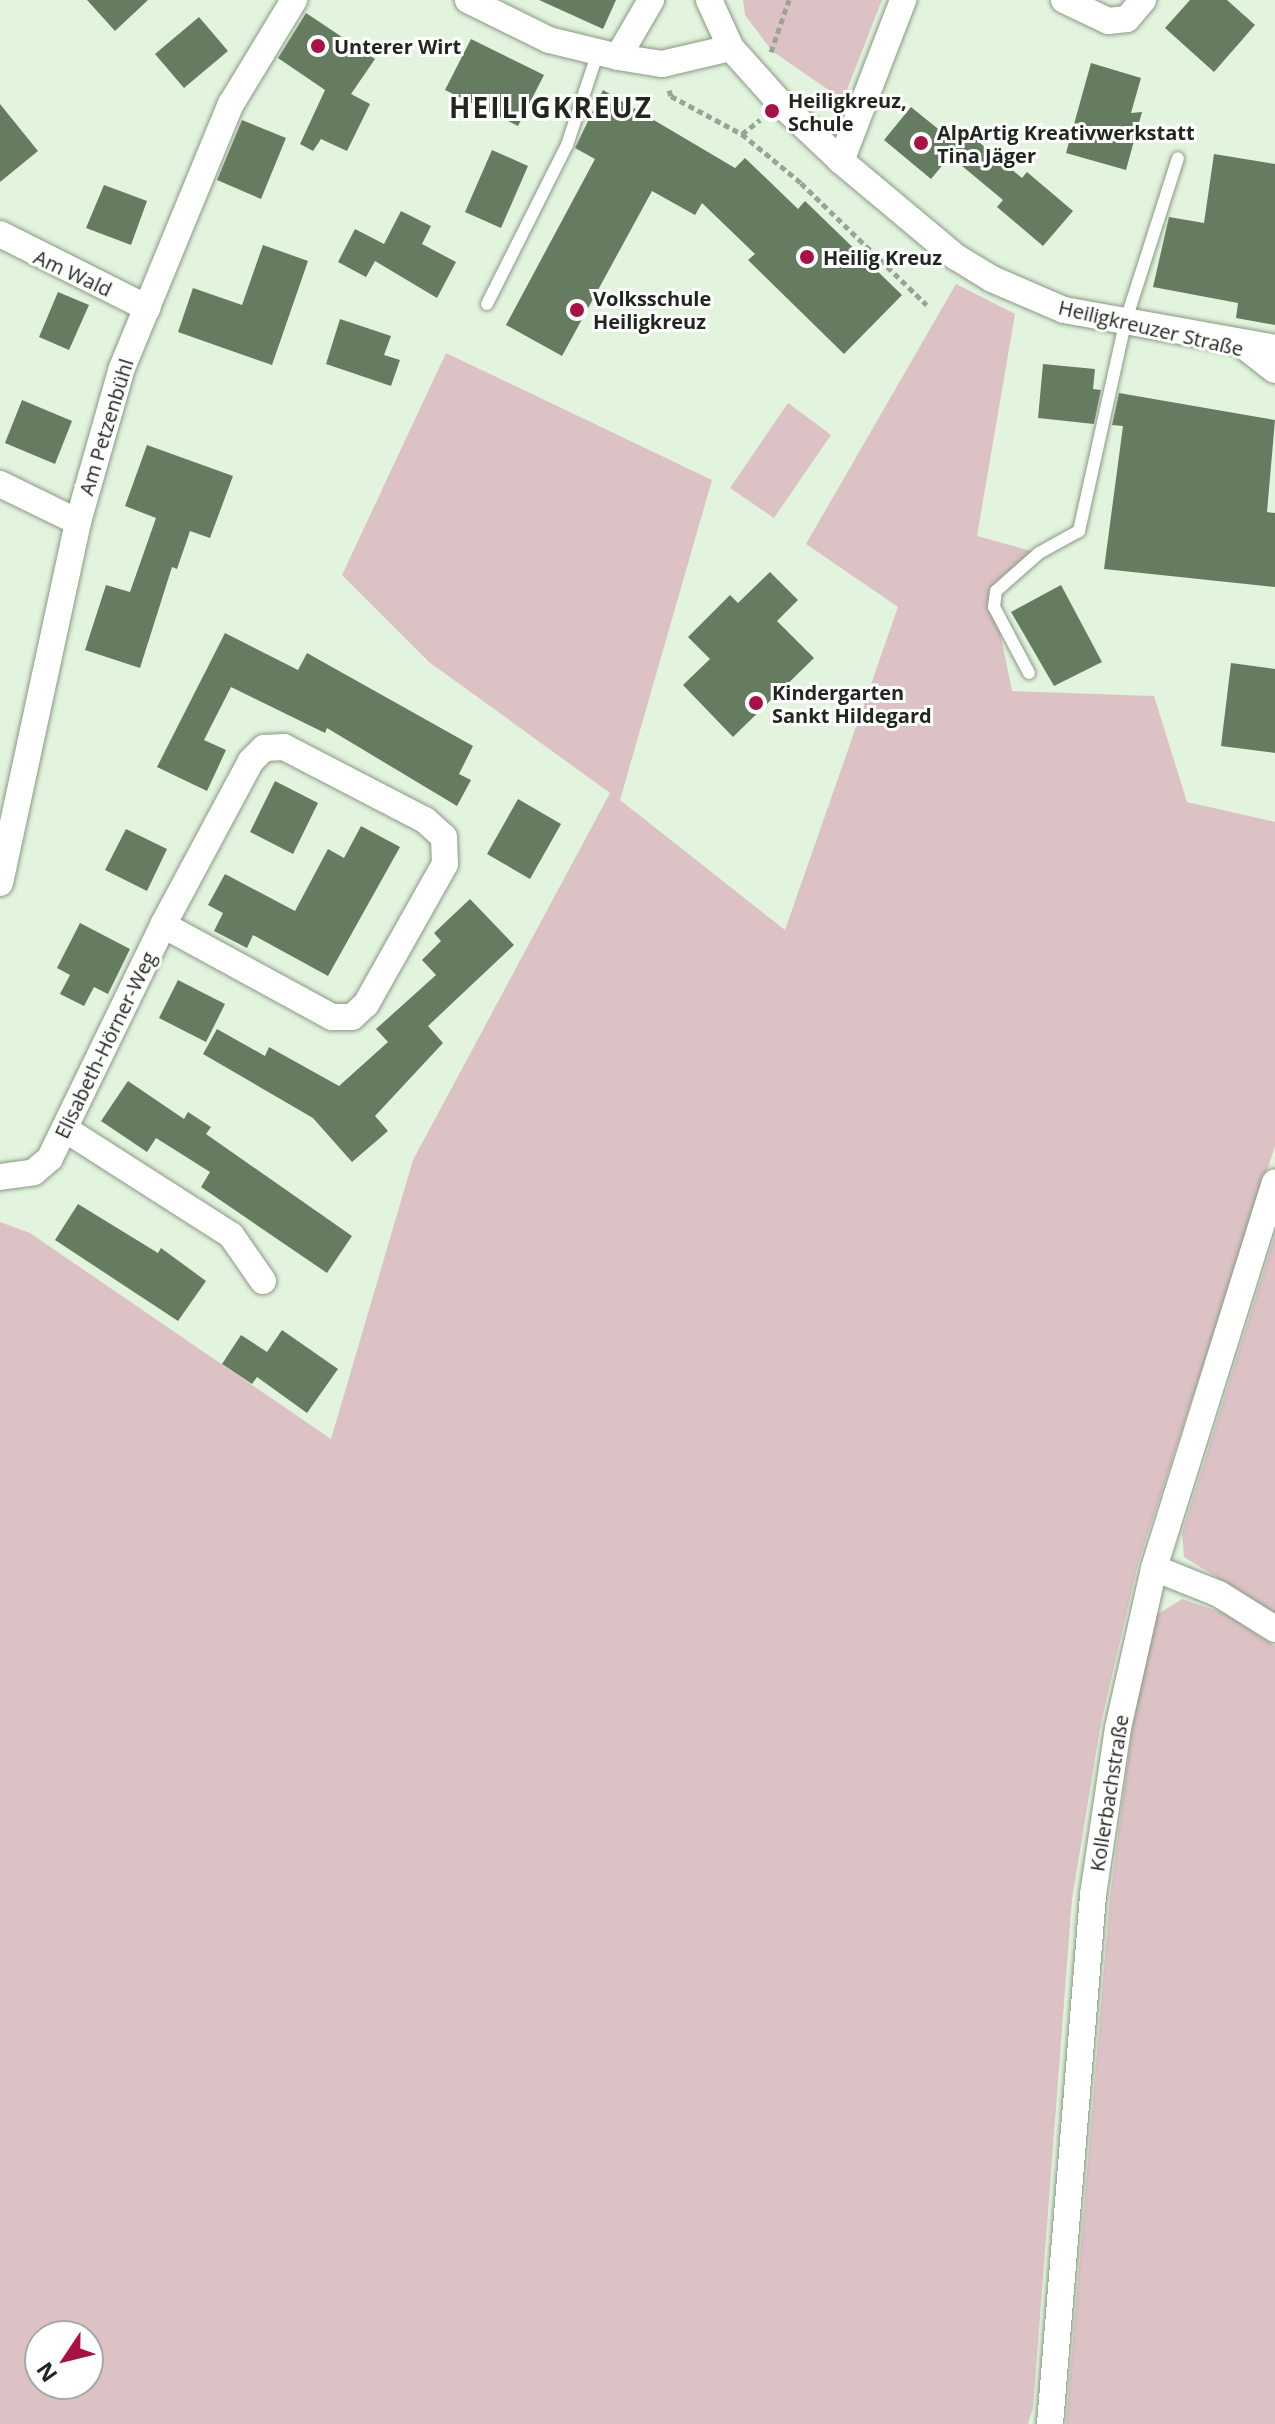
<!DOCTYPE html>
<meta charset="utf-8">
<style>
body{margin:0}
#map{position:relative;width:1275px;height:2424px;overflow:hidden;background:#e2f4dd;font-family:"Open Sans",sans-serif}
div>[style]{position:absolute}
.green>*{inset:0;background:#ddc2c5}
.building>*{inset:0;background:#667c60}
.path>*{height:5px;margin-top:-2.5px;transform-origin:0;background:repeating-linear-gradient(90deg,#98a594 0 6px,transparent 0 10px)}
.roads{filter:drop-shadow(0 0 2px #899984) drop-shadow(0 0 2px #899984)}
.service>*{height:12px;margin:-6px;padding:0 6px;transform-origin:6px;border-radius:6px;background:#fff}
.minor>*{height:26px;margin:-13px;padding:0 13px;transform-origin:13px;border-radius:13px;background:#fff}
.dots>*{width:22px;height:22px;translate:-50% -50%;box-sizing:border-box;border:4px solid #fff;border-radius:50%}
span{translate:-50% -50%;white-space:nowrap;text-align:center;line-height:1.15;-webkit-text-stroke:6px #fff;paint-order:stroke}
.poi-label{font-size:20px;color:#21271f;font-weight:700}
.left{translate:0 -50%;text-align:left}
.street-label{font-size:20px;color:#21271f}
.district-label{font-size:28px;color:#21271f;font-weight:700;letter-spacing:2px}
.north{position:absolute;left:24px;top:2320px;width:80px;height:80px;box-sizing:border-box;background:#fff;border:2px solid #a6a9a5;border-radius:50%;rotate:235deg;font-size:22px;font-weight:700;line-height:32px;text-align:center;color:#21271f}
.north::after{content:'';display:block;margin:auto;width:28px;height:36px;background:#a71145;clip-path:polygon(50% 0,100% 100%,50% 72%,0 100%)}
</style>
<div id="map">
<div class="green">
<i style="clip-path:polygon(743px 0,882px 0,843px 100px,772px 51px,745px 15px)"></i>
<i style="clip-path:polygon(evenodd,956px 284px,1015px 314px,977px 536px,1039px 553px,991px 588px,1012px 691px,1154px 696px,1187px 802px,1275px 822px,1275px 1146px,1138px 1564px,1101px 1723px,1072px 1899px,1033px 2408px,1028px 2424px,0 2424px,0 1222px,30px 1233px,331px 1439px,413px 1160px,610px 793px,429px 662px,342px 575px,446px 353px,712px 480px,620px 800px,785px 930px,898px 607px,806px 544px,956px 284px,40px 2336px,88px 2336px,88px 2384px,40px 2384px,40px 2336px)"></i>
<i style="clip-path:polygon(788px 403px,831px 435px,774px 518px,730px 488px)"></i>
<i style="clip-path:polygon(1275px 1235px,1275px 1613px,1184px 1557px,1182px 1533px)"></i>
<i style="clip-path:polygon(1182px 1599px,1226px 1614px,1275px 1646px,1275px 2424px,1066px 2424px,1110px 1896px,1132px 1729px,1155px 1616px)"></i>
</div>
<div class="building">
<i style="clip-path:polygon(87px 0,148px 0,115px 31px)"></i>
<i style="clip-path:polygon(539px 0,616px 0,603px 29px)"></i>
<i style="clip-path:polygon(1190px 0,1227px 0,1255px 25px,1214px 72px,1165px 28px)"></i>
<i style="clip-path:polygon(306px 13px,375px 59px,351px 94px,370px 104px,347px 151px,321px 139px,313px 151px,300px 144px,325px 90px,278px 58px)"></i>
<i style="clip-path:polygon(199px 17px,228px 51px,184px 88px,155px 54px)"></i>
<i style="clip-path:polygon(471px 39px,544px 75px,518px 126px,445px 90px)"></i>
<i style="clip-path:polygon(1091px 63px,1141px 78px,1131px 113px,1142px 112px,1126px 170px,1066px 153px)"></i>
<i style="clip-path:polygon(603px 90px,735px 168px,745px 158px,798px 209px,805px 201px,902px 295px,844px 354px,748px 260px,755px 254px,702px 203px,695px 215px,652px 191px,562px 356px,506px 325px,595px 159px,575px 148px)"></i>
<i style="clip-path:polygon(0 104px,38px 151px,0 182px)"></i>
<i style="clip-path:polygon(911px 107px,958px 145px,955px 149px,968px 133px,1022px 178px,1027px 172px,1073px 211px,1043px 246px,997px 207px,1003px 200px,950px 156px,931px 179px,884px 140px)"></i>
<i style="clip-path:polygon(242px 120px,286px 138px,261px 199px,217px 180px)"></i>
<i style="clip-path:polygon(492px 150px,528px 166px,501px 228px,465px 212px)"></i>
<i style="clip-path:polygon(1214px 154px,1275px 164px,1275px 325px,1236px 318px,1238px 303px,1153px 287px,1169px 217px,1204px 223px)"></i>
<i style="clip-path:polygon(104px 185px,147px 201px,131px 245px,86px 228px)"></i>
<i style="clip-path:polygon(401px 211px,431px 226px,422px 244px,456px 262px,437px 298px,375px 261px,366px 277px,338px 262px,355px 229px,384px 244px)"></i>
<i style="clip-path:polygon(263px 245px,308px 261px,272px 365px,178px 332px,193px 288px,242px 305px)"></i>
<i style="clip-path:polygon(58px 292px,89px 305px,69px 350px,39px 337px)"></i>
<i style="clip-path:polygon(340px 319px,391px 336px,384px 355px,400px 360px,391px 386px,326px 364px)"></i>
<i style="clip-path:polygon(1043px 364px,1095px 369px,1093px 389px,1101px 390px,1094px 424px,1038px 418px)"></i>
<i style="clip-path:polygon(1119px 393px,1275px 420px,1267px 512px,1275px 513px,1275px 587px,1104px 569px,1123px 426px,1112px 425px)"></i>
<i style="clip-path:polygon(22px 400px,72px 421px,55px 464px,5px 443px)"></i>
<i style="clip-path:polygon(147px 445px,233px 476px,210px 538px,190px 531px,177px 569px,172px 567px,140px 668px,85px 650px,106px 585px,130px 592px,156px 518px,125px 506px)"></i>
<i style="clip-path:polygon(770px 572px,798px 600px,777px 621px,814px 658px,733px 737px,683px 685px,710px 659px,688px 637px,730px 595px,738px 603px)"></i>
<i style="clip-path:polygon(1061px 585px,1102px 662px,1054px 686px,1011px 612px)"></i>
<i style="clip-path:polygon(225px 633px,298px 670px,307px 653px,473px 746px,459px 774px,471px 780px,457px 806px,327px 728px,325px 733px,231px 687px,204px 740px,226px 750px,207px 791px,157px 767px)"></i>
<i style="clip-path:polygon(1231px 663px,1275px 669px,1275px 753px,1221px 746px)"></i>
<i style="clip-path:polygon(275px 781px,318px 803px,293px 854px,250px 832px)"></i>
<i style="clip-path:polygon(518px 799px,561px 824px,530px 879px,487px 854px)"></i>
<i style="clip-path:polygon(361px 826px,400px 847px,328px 976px,253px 935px,247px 948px,214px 931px,223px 913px,208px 905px,225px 874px,295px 911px,328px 849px,344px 858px)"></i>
<i style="clip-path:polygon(126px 829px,167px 849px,147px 891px,105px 870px)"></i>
<i style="clip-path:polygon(470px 899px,514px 945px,428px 1026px,443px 1043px,375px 1116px,388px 1131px,352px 1162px,313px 1118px,203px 1054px,217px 1029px,265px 1056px,269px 1047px,339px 1086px,388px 1042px,376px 1029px,436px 975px,422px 960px,441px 941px,434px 933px)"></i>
<i style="clip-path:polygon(80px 923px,130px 949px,108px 994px,94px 987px,84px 1006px,60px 994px,70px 975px,57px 968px)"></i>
<i style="clip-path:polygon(178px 980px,225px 1004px,206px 1042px,159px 1018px)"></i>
<i style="clip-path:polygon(128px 1081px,184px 1119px,188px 1112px,211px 1127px,206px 1134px,352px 1236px,327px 1273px,201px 1187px,210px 1172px,156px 1138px,147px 1152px,101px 1121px)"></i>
<i style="clip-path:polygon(78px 1204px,158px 1253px,161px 1248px,206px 1281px,178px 1321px,55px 1240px)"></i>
<i style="clip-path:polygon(282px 1330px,338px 1369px,307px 1413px,257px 1377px,252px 1384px,222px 1364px,241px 1335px,267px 1352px)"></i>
</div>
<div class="path">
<i style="left:771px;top:52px;width:55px;rotate:-70.9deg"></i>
<i style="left:669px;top:90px;width:6px;rotate:72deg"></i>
<i style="left:671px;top:96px;width:81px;rotate:28.2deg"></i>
<i style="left:742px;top:134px;width:77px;rotate:39.7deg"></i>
<i style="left:801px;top:183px;width:175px;rotate:44.1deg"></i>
<i style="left:742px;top:134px;width:23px;rotate:-38deg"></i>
</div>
<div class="roads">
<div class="service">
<i style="left:487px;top:304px;width:178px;rotate:-63.3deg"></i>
<i style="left:567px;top:145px;width:98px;rotate:-71.6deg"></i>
<i style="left:1029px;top:673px;width:75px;rotate:-117.9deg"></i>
<i style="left:994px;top:607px;width:16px;rotate:-83deg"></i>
<i style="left:996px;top:591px;width:57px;rotate:-41.5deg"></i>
<i style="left:1039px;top:553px;width:46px;rotate:-28.8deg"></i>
<i style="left:1079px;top:531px;width:213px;rotate:-77.5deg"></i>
<i style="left:1125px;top:323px;width:173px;rotate:-72.2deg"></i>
</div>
<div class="minor">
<i style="left:468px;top:0;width:90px;rotate:26.3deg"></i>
<i style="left:549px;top:40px;width:71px;rotate:13.8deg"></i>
<i style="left:618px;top:57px;width:45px;rotate:9deg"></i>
<i style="left:662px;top:64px;width:71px;rotate:-13.1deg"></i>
<i style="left:709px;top:0;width:53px;rotate:65.4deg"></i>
<i style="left:731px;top:48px;width:75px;rotate:48.2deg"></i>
<i style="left:781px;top:104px;width:83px;rotate:43.5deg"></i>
<i style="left:841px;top:161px;width:150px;rotate:39.9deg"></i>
<i style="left:956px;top:257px;width:42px;rotate:31.4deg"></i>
<i style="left:992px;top:279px;width:78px;rotate:23.3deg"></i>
<i style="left:1064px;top:310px;width:214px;rotate:10.2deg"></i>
<i style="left:1064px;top:0;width:49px;rotate:25.5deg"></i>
<i style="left:1108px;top:21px;width:19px;rotate:-6deg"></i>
<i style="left:1127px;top:19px;width:25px;rotate:-50deg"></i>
<i style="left:618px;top:57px;width:66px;rotate:-59.9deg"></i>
<i style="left:841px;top:161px;width:173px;rotate:-68.9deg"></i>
<i style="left:0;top:234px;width:165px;rotate:26.7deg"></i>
<i style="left:1244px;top:346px;width:39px;rotate:38deg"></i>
<i style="left:0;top:484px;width:87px;rotate:26deg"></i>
<i style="left:0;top:883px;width:369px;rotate:-77.8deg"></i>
<i style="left:78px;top:522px;width:160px;rotate:-74.1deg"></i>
<i style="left:122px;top:368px;width:286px;rotate:-67.6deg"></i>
<i style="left:231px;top:104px;width:122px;rotate:-58.8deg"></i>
<i style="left:65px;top:1129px;width:197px;rotate:32.6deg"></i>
<i style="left:231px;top:1235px;width:56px;rotate:55.2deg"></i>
<i style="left:0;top:1177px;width:34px;rotate:-8deg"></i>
<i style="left:34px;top:1172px;width:21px;rotate:-41deg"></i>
<i style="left:50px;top:1158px;width:259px;rotate:-64.1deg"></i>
<i style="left:163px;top:925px;width:186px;rotate:-61.8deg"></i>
<i style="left:251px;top:761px;width:18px;rotate:-45deg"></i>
<i style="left:264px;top:748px;width:20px;rotate:-3deg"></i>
<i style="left:284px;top:747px;width:159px;rotate:27.4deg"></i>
<i style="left:425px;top:820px;width:25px;rotate:42deg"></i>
<i style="left:444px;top:837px;width:27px;rotate:88deg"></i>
<i style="left:445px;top:864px;width:161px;rotate:119.4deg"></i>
<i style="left:366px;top:1004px;width:19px;rotate:137deg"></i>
<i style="left:352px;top:1017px;width:20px;rotate:180deg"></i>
<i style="left:332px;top:1017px;width:192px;rotate:-151.4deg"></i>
<i style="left:1154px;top:1568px;width:70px;rotate:21.8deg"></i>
<i style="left:1219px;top:1594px;width:66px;rotate:32deg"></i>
<i style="left:1050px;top:2424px;width:531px;rotate:-85.35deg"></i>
<i style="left:1093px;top:1895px;width:169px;rotate:-81.5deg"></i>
<i style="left:1118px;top:1728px;width:164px;rotate:-77.3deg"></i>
<i style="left:1154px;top:1568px;width:404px;rotate:-72.6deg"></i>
</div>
</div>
<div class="dots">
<i style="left:318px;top:46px;background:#a71145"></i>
<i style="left:772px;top:111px;background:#a71145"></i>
<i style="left:921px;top:143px;background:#a71145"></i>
<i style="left:807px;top:257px;background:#a71145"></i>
<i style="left:577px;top:310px;background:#a71145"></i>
<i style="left:756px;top:703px;background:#a71145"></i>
</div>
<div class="poi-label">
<span class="left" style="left:334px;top:46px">Unterer Wirt</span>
<span class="left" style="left:788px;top:112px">Heiligkreuz,<br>Schule</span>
<span class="left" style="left:937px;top:144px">AlpArtig Kreativwerkstatt<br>Tina Jäger</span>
<span class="left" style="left:823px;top:257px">Heilig Kreuz</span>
<span class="left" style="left:593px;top:310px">Volksschule<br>Heiligkreuz</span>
<span class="left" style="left:772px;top:704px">Kindergarten<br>Sankt Hildegard</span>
</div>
<div class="street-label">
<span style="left:73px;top:273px;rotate:25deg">Am Wald</span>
<span style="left:1151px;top:328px;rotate:13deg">Heiligkreuzer Straße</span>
<span style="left:106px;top:427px;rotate:-73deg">Am Petzenbühl</span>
<span style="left:105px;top:1045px;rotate:-64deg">Elisabeth-Hörner-Weg</span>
<span style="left:1109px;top:1793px;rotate:-81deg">Kollerbachstraße</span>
</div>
<div class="district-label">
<span style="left:551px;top:107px">HEILIGKREUZ</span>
</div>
<div class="north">N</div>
</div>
